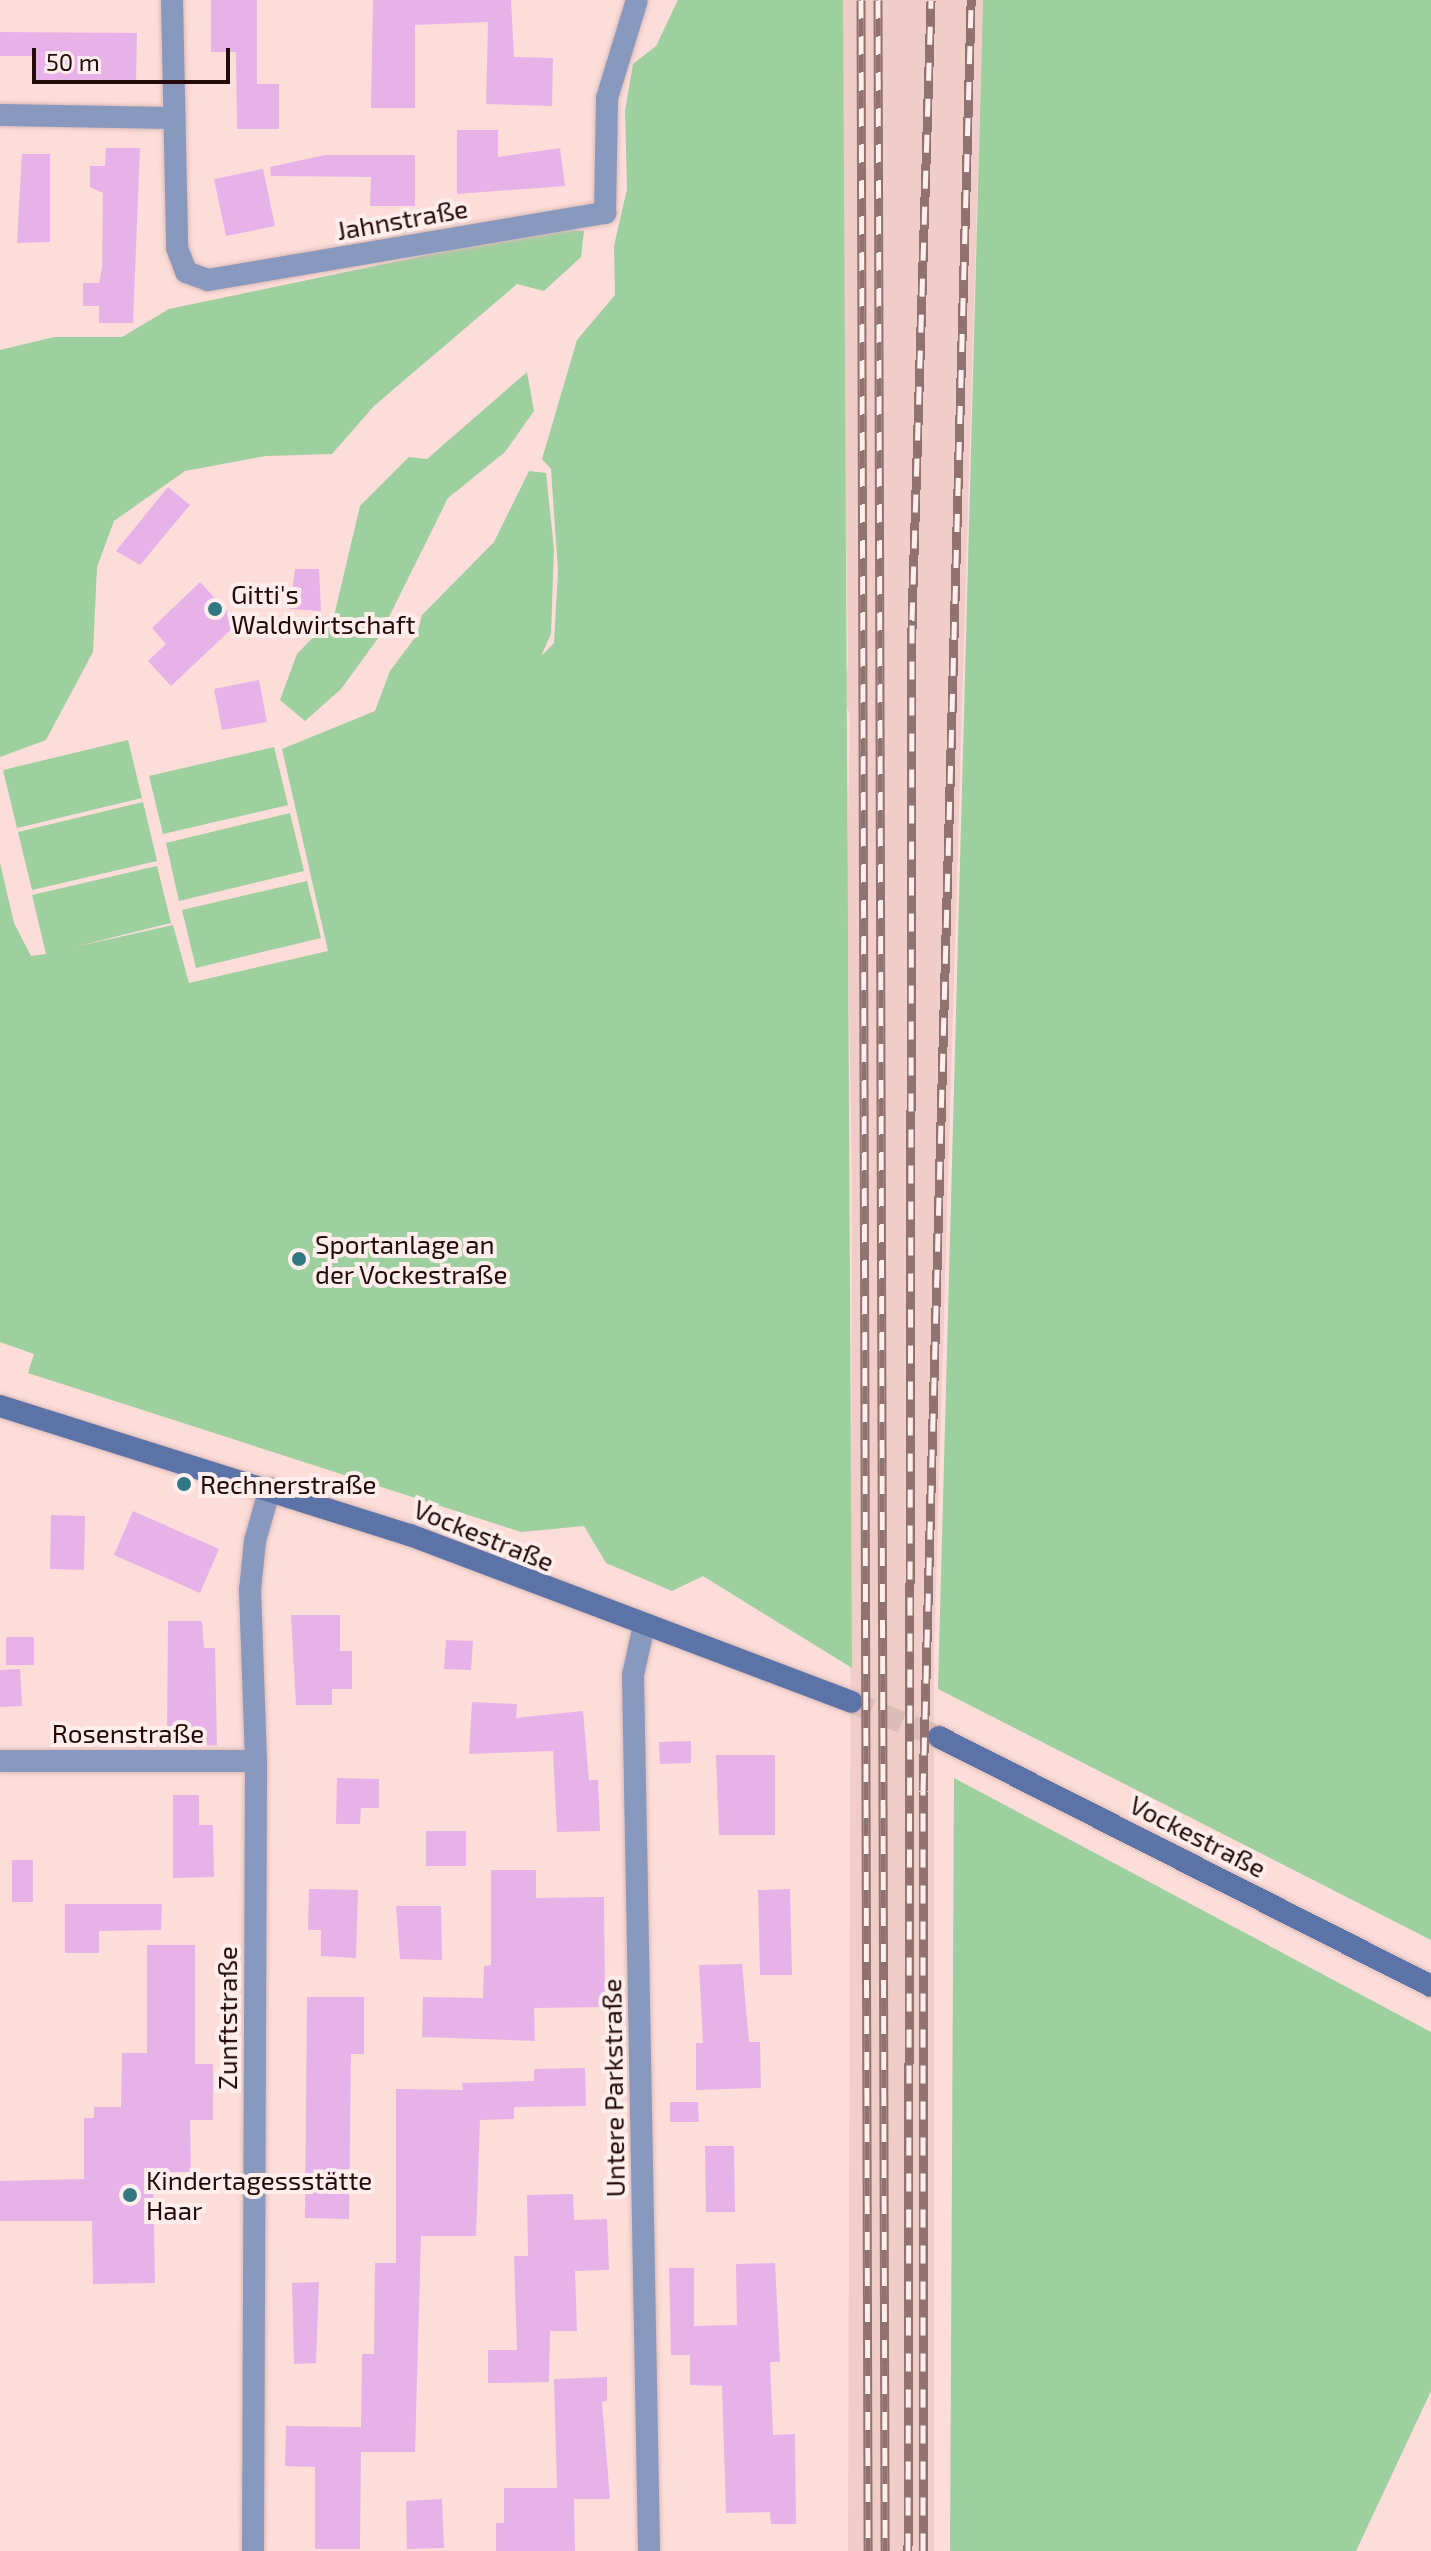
<!DOCTYPE html>
<meta charset="utf-8">
<style>
body{margin:0}
#map{position:relative;width:1431px;height:2551px;overflow:hidden;background:#fdddd9;font-family:"Exo 2",sans-serif}
div>[style]{position:absolute}
.built>*{inset:0;background:#f1cdc9}
.green>*{inset:0;background:#9dcf9f}
.building>*{inset:0;background:#e6b2e7}
.secondary-tunnel>*{height:22px;margin-top:-11px;transform-origin:0;background:repeating-linear-gradient(90deg,#dcbdba 0 22px,transparent 0 33px)}
.roads{filter:drop-shadow(0 0 2px #dabbb8) drop-shadow(0 0 2px #dabbb8)}
.minor>*{height:22px;margin:-11px;padding:0 11px;transform-origin:11px;border-radius:11px;background:#8899bd}
.secondary>*{height:22px;margin:-11px;padding:0 11px;transform-origin:11px;border-radius:11px;background:#5c73a7}
.rail>*{height:9px;margin-top:-4.5px;transform-origin:0;background:repeating-linear-gradient(90deg,#ffeeec 0 18px,#907371 0 36px);box-sizing:border-box;border-block:2px solid #907371}
.dots>*{width:22px;height:22px;translate:-50% -50%;box-sizing:border-box;border:4px solid #ffeeec;border-radius:50%}
span{translate:-50% -50%;white-space:nowrap;text-align:center;line-height:1.15;-webkit-text-stroke:8px #ffeeec;paint-order:stroke}
.street-label{font-size:26px;color:#230908}
.poi-label{font-size:26px;color:#230908}
.left{translate:0 -50%;text-align:left}
.scale{position:absolute;left:32px;top:48px;width:198px;height:36px;box-sizing:border-box;border:4px solid #230908;border-top:0;padding-left:10px;font-size:24px;line-height:28px;white-space:nowrap;color:#230908;-webkit-text-stroke:6px #ffeeec;paint-order:stroke}
</style>
<div id="map">
<div class="built">
<i style="clip-path:polygon(843px 0,983px 0,934px 1654px,934px 2551px,848px 2551px,852px 1179px,847px 874px,850px 715px,844px 698px,848px 662px,840px 159px)"></i>
</div>
<div class="green">
<i style="clip-path:polygon(678px 0,843px 0,852px 1668px,703px 1576px,672px 1591px,606px 1563px,584px 1526px,521px 1532px,28px 1373px,34px 1354px,0 1342px,0 863px,14px 923px,31px 956px,46px 954px,32px 895px,157px 866px,171px 923px,70px 948px,173px 925px,189px 983px,328px 951px,282px 749px,375px 711px,390px 671px,417px 635px,422px 615px,494px 542px,529px 471px,546px 473px,554px 549px,551px 634px,541px 656px,554px 643px,558px 571px,551px 469px,542px 459px,577px 340px,615px 295px,614px 246px,627px 189px,625px 111px,633px 64px,656px 46px)"></i>
<i style="clip-path:polygon(983px 0,1431px 0,1431px 1940px,938px 1689px)"></i>
<i style="clip-path:polygon(556px 228px,584px 231px,581px 257px,544px 291px,517px 284px,374px 406px,332px 454px,266px 456px,185px 471px,114px 521px,97px 567px,93px 652px,46px 740px,0 757px,0 350px,54px 337px,122px 337px,169px 309px)"></i>
<i style="clip-path:polygon(527px 372px,534px 411px,505px 452px,448px 498px,379px 637px,341px 689px,305px 721px,280px 700px,297px 654px,334px 616px,360px 506px,409px 457px,427px 459px)"></i>
<i style="clip-path:polygon(128px 740px,142px 798px,17px 828px,3px 770px)"></i>
<i style="clip-path:polygon(274px 747px,288px 805px,163px 834px,149px 776px)"></i>
<i style="clip-path:polygon(143px 802px,157px 861px,32px 890px,18px 832px)"></i>
<i style="clip-path:polygon(290px 813px,304px 871px,179px 901px,166px 843px)"></i>
<i style="clip-path:polygon(307px 881px,321px 938px,196px 968px,182px 910px)"></i>
<i style="clip-path:polygon(954px 1778px,1431px 2032px,1431px 2391px,1356px 2551px,950px 2551px)"></i>
</div>
<div class="building">
<i style="clip-path:polygon(211px 0,257px 0,257px 84px,279px 84px,279px 129px,237px 129px,236px 52px,211px 52px)"></i>
<i style="clip-path:polygon(373px 0,511px 0,514px 57px,553px 58px,552px 106px,486px 104px,488px 22px,415px 25px,415px 108px,371px 108px)"></i>
<i style="clip-path:polygon(0 32px,137px 33px,136px 83px,35px 83px,35px 56px,0 56px)"></i>
<i style="clip-path:polygon(457px 130px,498px 130px,498px 157px,560px 148px,565px 186px,457px 194px)"></i>
<i style="clip-path:polygon(106px 148px,140px 148px,133px 323px,99px 323px,99px 306px,83px 306px,83px 283px,99px 283px,102px 268px,103px 193px,90px 187px,90px 166px,105px 166px)"></i>
<i style="clip-path:polygon(22px 154px,50px 154px,50px 242px,17px 243px)"></i>
<i style="clip-path:polygon(325px 155px,415px 155px,415px 206px,370px 206px,371px 177px,271px 176px,270px 167px)"></i>
<i style="clip-path:polygon(263px 169px,275px 226px,226px 236px,214px 179px)"></i>
<i style="clip-path:polygon(168px 487px,190px 505px,140px 565px,116px 551px)"></i>
<i style="clip-path:polygon(295px 569px,319px 569px,321px 611px,290px 609px)"></i>
<i style="clip-path:polygon(200px 582px,238px 623px,171px 686px,148px 661px,166px 644px,152px 628px)"></i>
<i style="clip-path:polygon(259px 680px,267px 722px,222px 730px,214px 689px)"></i>
<i style="clip-path:polygon(133px 1511px,219px 1549px,200px 1593px,114px 1555px)"></i>
<i style="clip-path:polygon(51px 1515px,85px 1516px,84px 1570px,50px 1569px)"></i>
<i style="clip-path:polygon(291px 1615px,340px 1615px,340px 1651px,352px 1651px,352px 1689px,332px 1689px,332px 1705px,296px 1705px)"></i>
<i style="clip-path:polygon(168px 1621px,202px 1621px,204px 1648px,215px 1648px,217px 1745px,178px 1746px,178px 1731px,167px 1732px)"></i>
<i style="clip-path:polygon(6px 1637px,34px 1637px,34px 1665px,6px 1665px)"></i>
<i style="clip-path:polygon(446px 1640px,473px 1641px,471px 1670px,444px 1669px)"></i>
<i style="clip-path:polygon(20px 1669px,22px 1706px,0 1707px,0 1670px)"></i>
<i style="clip-path:polygon(472px 1702px,517px 1704px,516px 1718px,583px 1711px,589px 1780px,598px 1780px,600px 1831px,557px 1832px,553px 1751px,469px 1754px)"></i>
<i style="clip-path:polygon(691px 1741px,691px 1763px,660px 1764px,659px 1742px)"></i>
<i style="clip-path:polygon(716px 1755px,775px 1755px,775px 1835px,719px 1835px)"></i>
<i style="clip-path:polygon(337px 1778px,379px 1779px,379px 1808px,361px 1808px,360px 1824px,336px 1824px)"></i>
<i style="clip-path:polygon(173px 1795px,199px 1795px,199px 1825px,213px 1825px,214px 1877px,173px 1878px)"></i>
<i style="clip-path:polygon(426px 1831px,466px 1831px,466px 1866px,426px 1866px)"></i>
<i style="clip-path:polygon(12px 1860px,33px 1860px,33px 1902px,12px 1902px)"></i>
<i style="clip-path:polygon(491px 1870px,536px 1870px,536px 1898px,604px 1897px,605px 2007px,534px 2008px,535px 2041px,422px 2037px,423px 1997px,483px 1998px,484px 1966px,491px 1965px)"></i>
<i style="clip-path:polygon(309px 1889px,358px 1890px,356px 1958px,321px 1956px,321px 1930px,308px 1930px)"></i>
<i style="clip-path:polygon(790px 1889px,792px 1975px,760px 1975px,758px 1890px)"></i>
<i style="clip-path:polygon(65px 1904px,162px 1904px,161px 1930px,99px 1931px,99px 1953px,65px 1953px)"></i>
<i style="clip-path:polygon(396px 1906px,441px 1906px,442px 1960px,400px 1959px)"></i>
<i style="clip-path:polygon(147px 1945px,195px 1945px,195px 2064px,213px 2064px,213px 2120px,190px 2120px,191px 2172px,153px 2172px,155px 2283px,93px 2284px,92px 2221px,0 2221px,0 2181px,84px 2179px,84px 2118px,94px 2118px,94px 2107px,121px 2107px,122px 2053px,147px 2053px)"></i>
<i style="clip-path:polygon(742px 1964px,749px 2042px,760px 2042px,761px 2088px,696px 2090px,696px 2043px,703px 2043px,699px 1965px)"></i>
<i style="clip-path:polygon(307px 1997px,364px 1997px,364px 2054px,351px 2054px,349px 2219px,305px 2218px)"></i>
<i style="clip-path:polygon(585px 2068px,586px 2106px,514px 2107px,514px 2119px,480px 2120px,476px 2236px,421px 2236px,415px 2452px,361px 2452px,360px 2549px,315px 2549px,315px 2467px,285px 2466px,286px 2426px,361px 2427px,362px 2354px,374px 2354px,375px 2263px,396px 2263px,396px 2089px,463px 2090px,462px 2083px,534px 2081px,534px 2069px)"></i>
<i style="clip-path:polygon(670px 2102px,698px 2102px,699px 2122px,670px 2122px)"></i>
<i style="clip-path:polygon(705px 2146px,734px 2146px,735px 2212px,706px 2212px)"></i>
<i style="clip-path:polygon(573px 2194px,574px 2220px,607px 2219px,609px 2270px,575px 2271px,577px 2331px,550px 2331px,549px 2382px,488px 2383px,488px 2350px,517px 2350px,514px 2256px,528px 2256px,527px 2195px)"></i>
<i style="clip-path:polygon(775px 2263px,780px 2362px,770px 2362px,773px 2435px,795px 2434px,796px 2524px,771px 2524px,770px 2512px,726px 2513px,722px 2386px,690px 2385px,690px 2355px,671px 2355px,669px 2268px,694px 2268px,694px 2326px,737px 2325px,736px 2264px)"></i>
<i style="clip-path:polygon(319px 2282px,316px 2363px,294px 2364px,292px 2283px)"></i>
<i style="clip-path:polygon(607px 2377px,607px 2401px,602px 2402px,610px 2499px,574px 2499px,575px 2551px,496px 2551px,496px 2523px,504px 2523px,504px 2488px,557px 2488px,554px 2379px)"></i>
<i style="clip-path:polygon(442px 2499px,444px 2548px,407px 2549px,406px 2501px)"></i>
</div>
<div class="secondary-tunnel">
<i style="left:851px;top:1702px;width:95px;rotate:21.7deg"></i>
</div>
<div class="roads">
<div class="minor">
<i style="left:172px;top:0;width:248px;rotate:88.8deg"></i>
<i style="left:177px;top:248px;width:26px;rotate:69deg"></i>
<i style="left:186px;top:272px;width:23px;rotate:20deg"></i>
<i style="left:208px;top:280px;width:403px;rotate:-9.6deg"></i>
<i style="left:605px;top:213px;width:115px;rotate:-89deg"></i>
<i style="left:607px;top:98px;width:102px;rotate:-73deg"></i>
<i style="left:0;top:115px;width:173px;rotate:1deg"></i>
<i style="left:644px;top:1625px;width:51px;rotate:102.4deg"></i>
<i style="left:633px;top:1675px;width:876px;rotate:88.95deg"></i>
<i style="left:0;top:1761px;width:256px"></i>
<i style="left:253px;top:2551px;width:790px;rotate:-89.78deg"></i>
<i style="left:256px;top:1761px;width:171px;rotate:-92deg"></i>
<i style="left:250px;top:1590px;width:49px;rotate:-84.2deg"></i>
<i style="left:255px;top:1541px;width:55px;rotate:-74.2deg"></i>
</div>
<div class="secondary">
<i style="left:0;top:1406px;width:430px;rotate:17.5deg"></i>
<i style="left:410px;top:1535px;width:472px;rotate:20.7deg"></i>
<i style="left:939px;top:1737px;width:551px;rotate:26.84deg"></i>
</div>
</div>
<div class="rail">
<i style="left:861px;top:0;width:2551px;rotate:89.84deg"></i>
<i style="left:878px;top:0;width:2551px;rotate:89.84deg"></i>
<i style="left:908px;top:2551px;width:1931px;rotate:-89.88deg"></i>
<i style="left:912px;top:620px;width:620px;rotate:-88.24deg"></i>
<i style="left:923px;top:2551px;width:760px;rotate:-90deg"></i>
<i style="left:923px;top:1791px;width:1792px;rotate:-88.46deg"></i>
</div>
<div class="dots">
<i style="left:215px;top:609px;background:#317982"></i>
<i style="left:299px;top:1259px;background:#317982"></i>
<i style="left:184px;top:1484px;background:#317982"></i>
<i style="left:130px;top:2195px;background:#317982"></i>
</div>
<div class="street-label">
<span style="left:402px;top:219px;rotate:-10deg">Jahnstraße</span>
<span style="left:484px;top:1535px;rotate:22deg">Vockestraße</span>
<span style="left:128px;top:1733px">Rosenstraße</span>
<span style="left:1198px;top:1836px;rotate:27deg">Vockestraße</span>
<span style="left:227px;top:2018px;rotate:-90deg">Zunftstraße</span>
<span style="left:613px;top:2088px;rotate:-91deg">Untere Parkstraße</span>
</div>
<div class="poi-label">
<span class="left" style="left:231px;top:609px">Gitti's<br>Waldwirtschaft</span>
<span class="left" style="left:315px;top:1259px">Sportanlage an<br>der Vockestraße</span>
<span class="left" style="left:200px;top:1484px">Rechnerstraße</span>
<span class="left" style="left:146px;top:2195px">Kindertagessstätte<br>Haar</span>
</div>
<div class="scale">50 m</div>
</div>
